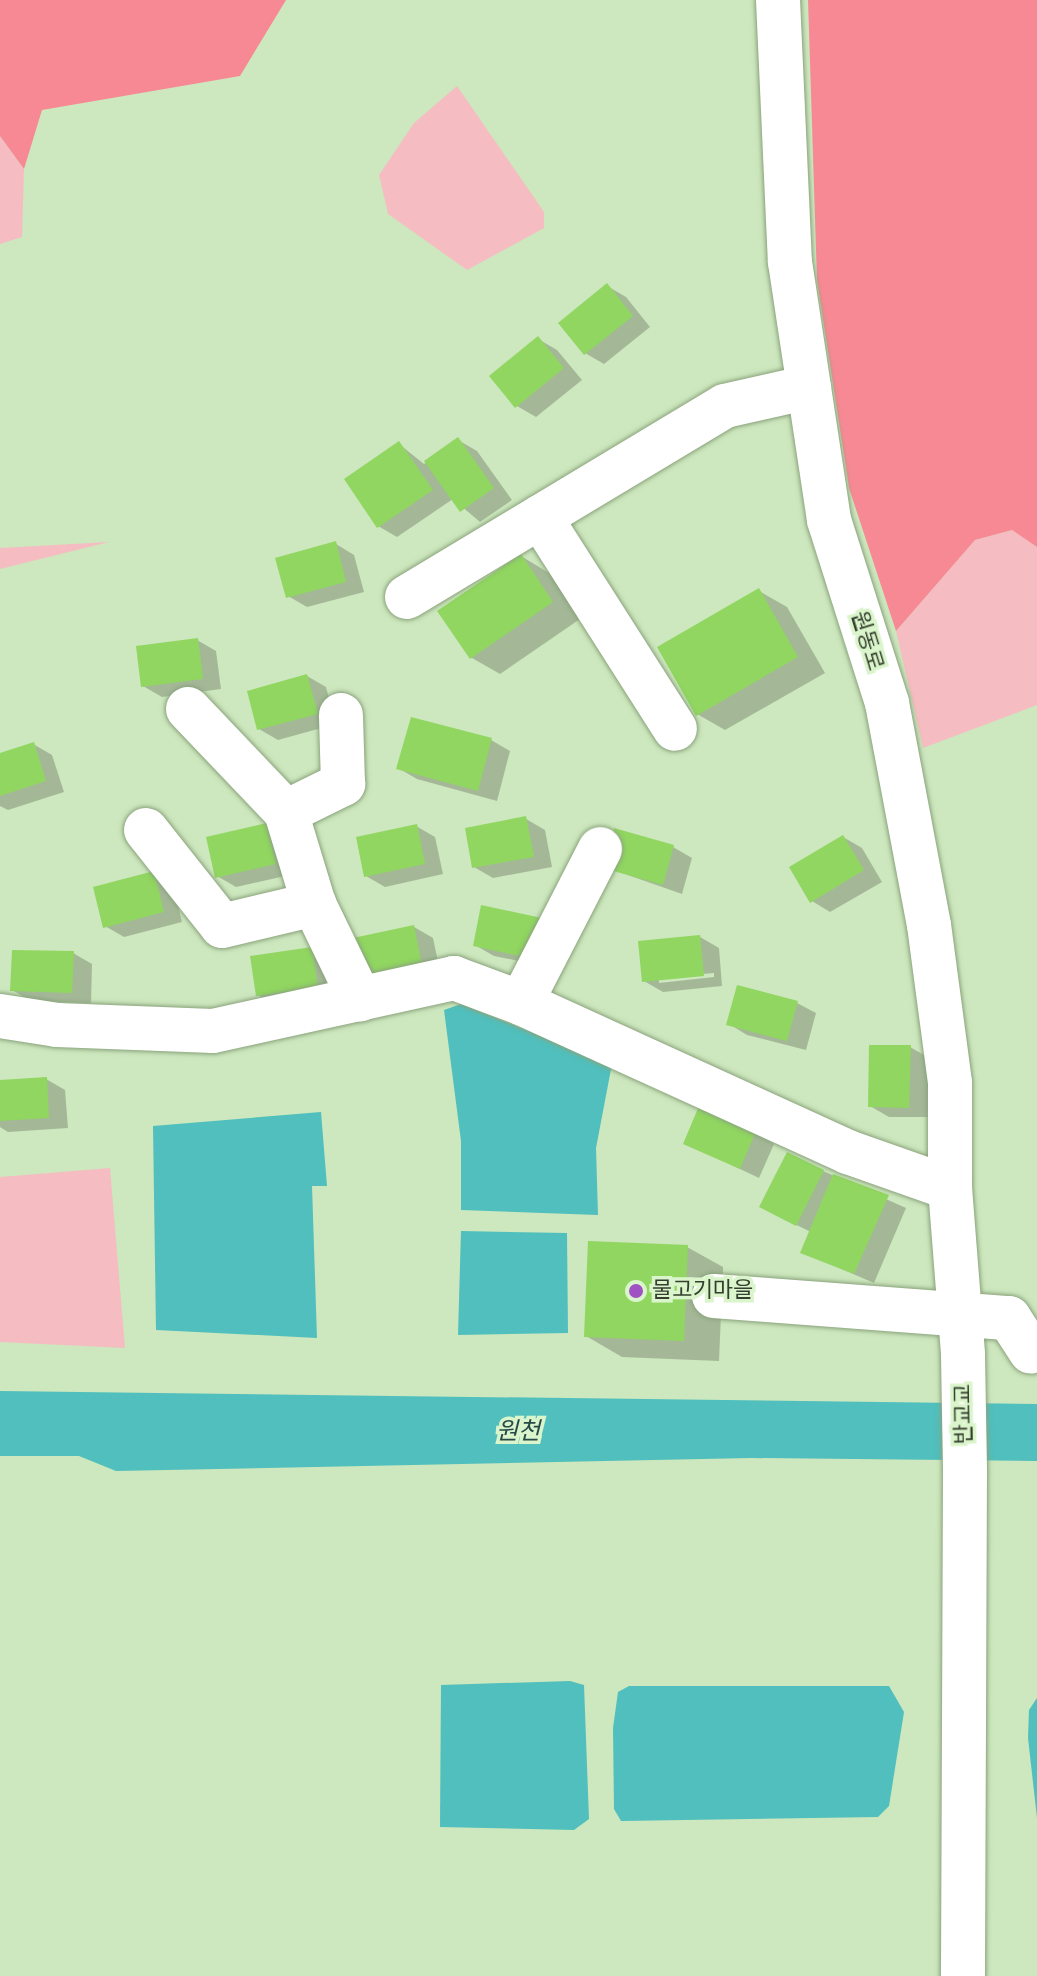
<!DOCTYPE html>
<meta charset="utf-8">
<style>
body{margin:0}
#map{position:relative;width:1037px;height:1976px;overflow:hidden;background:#cde7be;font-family:"Sofia Sans Condensed","Noto Sans KR",sans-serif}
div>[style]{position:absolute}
.green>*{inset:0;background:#f5bdc1}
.forest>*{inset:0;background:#f78995}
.water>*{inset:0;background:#50bfbd}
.shadow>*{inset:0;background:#0003}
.building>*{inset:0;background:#90d660}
.roads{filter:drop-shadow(0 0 2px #8aa37c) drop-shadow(0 0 2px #8aa37c)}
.minor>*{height:44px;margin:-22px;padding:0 22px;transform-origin:22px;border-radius:22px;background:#fff}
.dots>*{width:22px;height:22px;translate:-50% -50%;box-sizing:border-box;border:4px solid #daf5cb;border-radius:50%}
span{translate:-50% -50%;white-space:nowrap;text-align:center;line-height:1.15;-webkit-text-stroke:7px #daf5cb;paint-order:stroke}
.street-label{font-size:22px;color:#353f2f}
.poi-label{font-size:22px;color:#353f2f}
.left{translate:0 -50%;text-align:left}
.water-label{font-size:24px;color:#274948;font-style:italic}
</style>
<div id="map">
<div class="green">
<i style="clip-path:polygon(457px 86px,544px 212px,544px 228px,467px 270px,388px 214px,379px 175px,414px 123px)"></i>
<i style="clip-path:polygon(0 136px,24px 169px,22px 237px,0 244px)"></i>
<i style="clip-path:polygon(1012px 530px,1037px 547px,1037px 705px,923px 748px,896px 631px,975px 540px)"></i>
<i style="clip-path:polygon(109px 542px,0 569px,0 548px)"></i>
<i style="clip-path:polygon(110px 1168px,125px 1348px,0 1342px,0 1177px)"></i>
</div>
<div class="forest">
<i style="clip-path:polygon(0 0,286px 0,240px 76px,42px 110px,24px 169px,0 136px)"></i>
<i style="clip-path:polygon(808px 0,1037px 0,1037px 547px,1012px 530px,975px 540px,896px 631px,849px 488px,817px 280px)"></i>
</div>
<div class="water">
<i style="clip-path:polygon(461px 1004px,612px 1064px,596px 1148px,598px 1215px,461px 1210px,461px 1141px,444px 1010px)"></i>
<i style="clip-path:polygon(321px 1112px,327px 1186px,312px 1186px,317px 1338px,156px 1330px,153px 1126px)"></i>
<i style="clip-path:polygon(461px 1231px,567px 1233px,568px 1333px,458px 1335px)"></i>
<i style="clip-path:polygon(0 1391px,1037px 1404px,1037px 1461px,751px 1458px,116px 1471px,79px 1456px,0 1456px)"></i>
<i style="clip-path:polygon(570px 1681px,584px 1685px,589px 1819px,574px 1830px,440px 1827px,441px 1685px)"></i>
<i style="clip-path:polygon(629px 1686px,889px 1686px,904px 1712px,889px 1806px,878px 1817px,621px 1821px,614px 1809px,613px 1728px,618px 1692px)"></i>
<i style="clip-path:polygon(1037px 1698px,1037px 1818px,1028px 1738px,1029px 1710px)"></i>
</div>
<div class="shadow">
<i style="clip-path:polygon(607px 286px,626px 297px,650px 327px,604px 364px,585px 353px)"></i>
<i style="clip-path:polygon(538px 339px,557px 350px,582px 380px,536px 417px,517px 406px)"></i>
<i style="clip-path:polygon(458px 440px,477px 451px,512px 500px,480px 522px,453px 499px,397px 537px,378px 526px,399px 444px,424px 464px)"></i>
<i style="clip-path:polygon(336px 544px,354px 555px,364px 592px,307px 607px,288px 596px)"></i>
<i style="clip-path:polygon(521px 556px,549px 573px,580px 619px,500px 674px,472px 658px,440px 611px)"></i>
<i style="clip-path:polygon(759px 591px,787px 607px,825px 673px,725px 730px,697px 714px)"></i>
<i style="clip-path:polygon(197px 640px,216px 651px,221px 689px,162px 697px,143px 686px)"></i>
<i style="clip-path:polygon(307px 676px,326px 687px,336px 724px,278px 740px,259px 729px)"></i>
<i style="clip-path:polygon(491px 740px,510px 751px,497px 801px,417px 779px,398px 768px)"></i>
<i style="clip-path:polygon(33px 744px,52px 755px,64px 792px,8px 810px,0 806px,0 755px)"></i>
<i style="clip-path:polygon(526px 819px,545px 830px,552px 867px,493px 878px,474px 867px)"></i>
<i style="clip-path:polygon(267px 825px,294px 874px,236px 887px,217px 876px)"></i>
<i style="clip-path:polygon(416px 826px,435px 837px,443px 874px,385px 887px,366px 876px)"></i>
<i style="clip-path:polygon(843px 837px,862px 848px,882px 882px,830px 912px,812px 901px)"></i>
<i style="clip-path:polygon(673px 847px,692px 858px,682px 894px,605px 867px)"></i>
<i style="clip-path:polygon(154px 874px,173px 885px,182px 922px,124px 937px,105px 926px)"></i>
<i style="clip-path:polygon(483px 908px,553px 968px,494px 956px,475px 945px)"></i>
<i style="clip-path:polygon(414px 927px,433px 938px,441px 976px,382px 989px)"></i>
<i style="clip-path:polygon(evenodd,700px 937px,719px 948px,722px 986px,663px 992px,644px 981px,700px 937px,714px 973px,714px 977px,659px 983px,659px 978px,714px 973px)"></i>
<i style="clip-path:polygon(312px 949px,336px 998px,276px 1006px,258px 995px)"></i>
<i style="clip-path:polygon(73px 953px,92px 964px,91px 1003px,31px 1001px,12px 990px)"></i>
<i style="clip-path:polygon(797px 1003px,816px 1013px,806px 1050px,747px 1035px,729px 1024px)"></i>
<i style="clip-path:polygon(910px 1047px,929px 1058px,928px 1117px,889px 1117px,870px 1106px)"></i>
<i style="clip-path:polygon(46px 1079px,65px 1090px,68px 1128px,8px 1132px,0 1127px,0 1082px)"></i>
<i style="clip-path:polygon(755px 1133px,774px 1144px,759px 1178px,685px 1143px)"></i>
<i style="clip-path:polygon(823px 1171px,906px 1208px,874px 1283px,802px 1252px,811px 1232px,780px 1217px)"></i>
<i style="clip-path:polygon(687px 1247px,723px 1267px,719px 1361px,622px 1357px,586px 1336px)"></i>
</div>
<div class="building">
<i style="clip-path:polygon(607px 283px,633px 316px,584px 355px,558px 323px)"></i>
<i style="clip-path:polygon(538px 336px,564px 368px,515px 408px,489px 376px)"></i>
<i style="clip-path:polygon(458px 437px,494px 488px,460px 512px,424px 461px)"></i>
<i style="clip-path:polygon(399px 441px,433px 490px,377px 528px,344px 479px)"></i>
<i style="clip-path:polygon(336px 541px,346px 582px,286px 598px,275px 558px)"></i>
<i style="clip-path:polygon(521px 554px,553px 602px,470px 659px,437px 611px)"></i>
<i style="clip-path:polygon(759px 588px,798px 657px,696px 716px,657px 647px)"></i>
<i style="clip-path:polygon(198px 638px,203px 679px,141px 687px,136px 646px)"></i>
<i style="clip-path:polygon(307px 674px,318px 714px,257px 730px,247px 691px)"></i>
<i style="clip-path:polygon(411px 717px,492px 738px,478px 791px,396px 769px)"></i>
<i style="clip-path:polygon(34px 742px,46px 781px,0 796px,0 753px)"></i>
<i style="clip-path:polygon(526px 816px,534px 857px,472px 868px,465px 828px)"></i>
<i style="clip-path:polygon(267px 823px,276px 864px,215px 878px,206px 837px)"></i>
<i style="clip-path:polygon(417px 824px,425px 864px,364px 877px,356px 837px)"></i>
<i style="clip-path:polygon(614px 828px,674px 845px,663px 885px,603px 868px)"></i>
<i style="clip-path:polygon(843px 835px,864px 870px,810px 903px,789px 867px)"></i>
<i style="clip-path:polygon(154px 871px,164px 912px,103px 928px,93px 887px)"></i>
<i style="clip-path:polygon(481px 905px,542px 918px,534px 959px,473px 946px)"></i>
<i style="clip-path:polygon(414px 925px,422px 965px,362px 979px,353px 938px)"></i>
<i style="clip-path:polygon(700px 935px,704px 976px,642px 982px,638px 941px)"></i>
<i style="clip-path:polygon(312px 947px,318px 988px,256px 996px,250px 956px)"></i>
<i style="clip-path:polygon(12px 950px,74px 951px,72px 993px,10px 991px)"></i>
<i style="clip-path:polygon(737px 985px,798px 1001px,787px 1041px,726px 1025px)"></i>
<i style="clip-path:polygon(869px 1045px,911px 1045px,909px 1108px,868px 1107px)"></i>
<i style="clip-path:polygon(47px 1077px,49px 1118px,0 1121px,0 1080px)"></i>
<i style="clip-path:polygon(699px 1106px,756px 1131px,740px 1169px,683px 1144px)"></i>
<i style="clip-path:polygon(787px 1152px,824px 1170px,796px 1226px,759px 1207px)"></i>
<i style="clip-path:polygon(833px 1174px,889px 1195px,854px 1274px,800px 1253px)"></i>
<i style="clip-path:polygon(588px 1241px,688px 1245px,684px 1341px,584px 1337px)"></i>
</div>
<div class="roads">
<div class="minor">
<i style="left:778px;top:0;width:262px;rotate:87.4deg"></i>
<i style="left:790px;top:262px;width:261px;rotate:81.4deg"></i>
<i style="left:829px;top:520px;width:192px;rotate:72.4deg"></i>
<i style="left:887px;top:703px;width:226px;rotate:79.3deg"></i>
<i style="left:929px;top:925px;width:159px;rotate:82.4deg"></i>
<i style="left:950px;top:1083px;width:105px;rotate:90deg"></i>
<i style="left:950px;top:1188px;width:168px;rotate:85.5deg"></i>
<i style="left:963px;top:1355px;width:117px;rotate:89deg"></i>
<i style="left:965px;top:1472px;width:504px;rotate:90.23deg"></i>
<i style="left:540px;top:517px;width:251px;rotate:57.5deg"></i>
<i style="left:407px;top:597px;width:371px;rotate:-31deg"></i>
<i style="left:725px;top:406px;width:86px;rotate:-12.7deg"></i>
<i style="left:188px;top:709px;width:142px;rotate:46.4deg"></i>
<i style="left:286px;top:812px;width:96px;rotate:73.1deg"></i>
<i style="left:314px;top:904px;width:106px;rotate:64.2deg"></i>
<i style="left:286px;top:812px;width:64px;rotate:-26.2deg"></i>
<i style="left:343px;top:784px;width:69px;rotate:-91.7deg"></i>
<i style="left:146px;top:830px;width:122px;rotate:51.6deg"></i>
<i style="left:222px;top:926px;width:95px;rotate:-13.4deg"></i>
<i style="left:521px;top:1003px;width:173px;rotate:-62.8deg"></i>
<i style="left:0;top:1016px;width:58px;rotate:9deg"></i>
<i style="left:57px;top:1025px;width:156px;rotate:2.2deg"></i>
<i style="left:213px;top:1031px;width:247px;rotate:-12.4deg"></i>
<i style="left:454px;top:978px;width:72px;rotate:20.5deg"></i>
<i style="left:521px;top:1003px;width:359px;rotate:24.5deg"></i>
<i style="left:848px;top:1152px;width:108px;rotate:19.4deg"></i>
<i style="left:714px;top:1296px;width:296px;rotate:4.3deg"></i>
<i style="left:1009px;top:1318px;width:40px;rotate:57.1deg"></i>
</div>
</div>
<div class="dots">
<i style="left:636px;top:1291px;background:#a052c3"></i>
</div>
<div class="street-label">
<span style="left:867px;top:641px;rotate:73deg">원동로</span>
<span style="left:964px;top:1414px;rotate:-91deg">반교교</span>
</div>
<div class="poi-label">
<span class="left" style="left:652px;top:1291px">물고기마을</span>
</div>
<div class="water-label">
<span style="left:518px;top:1432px">원천</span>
</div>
</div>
